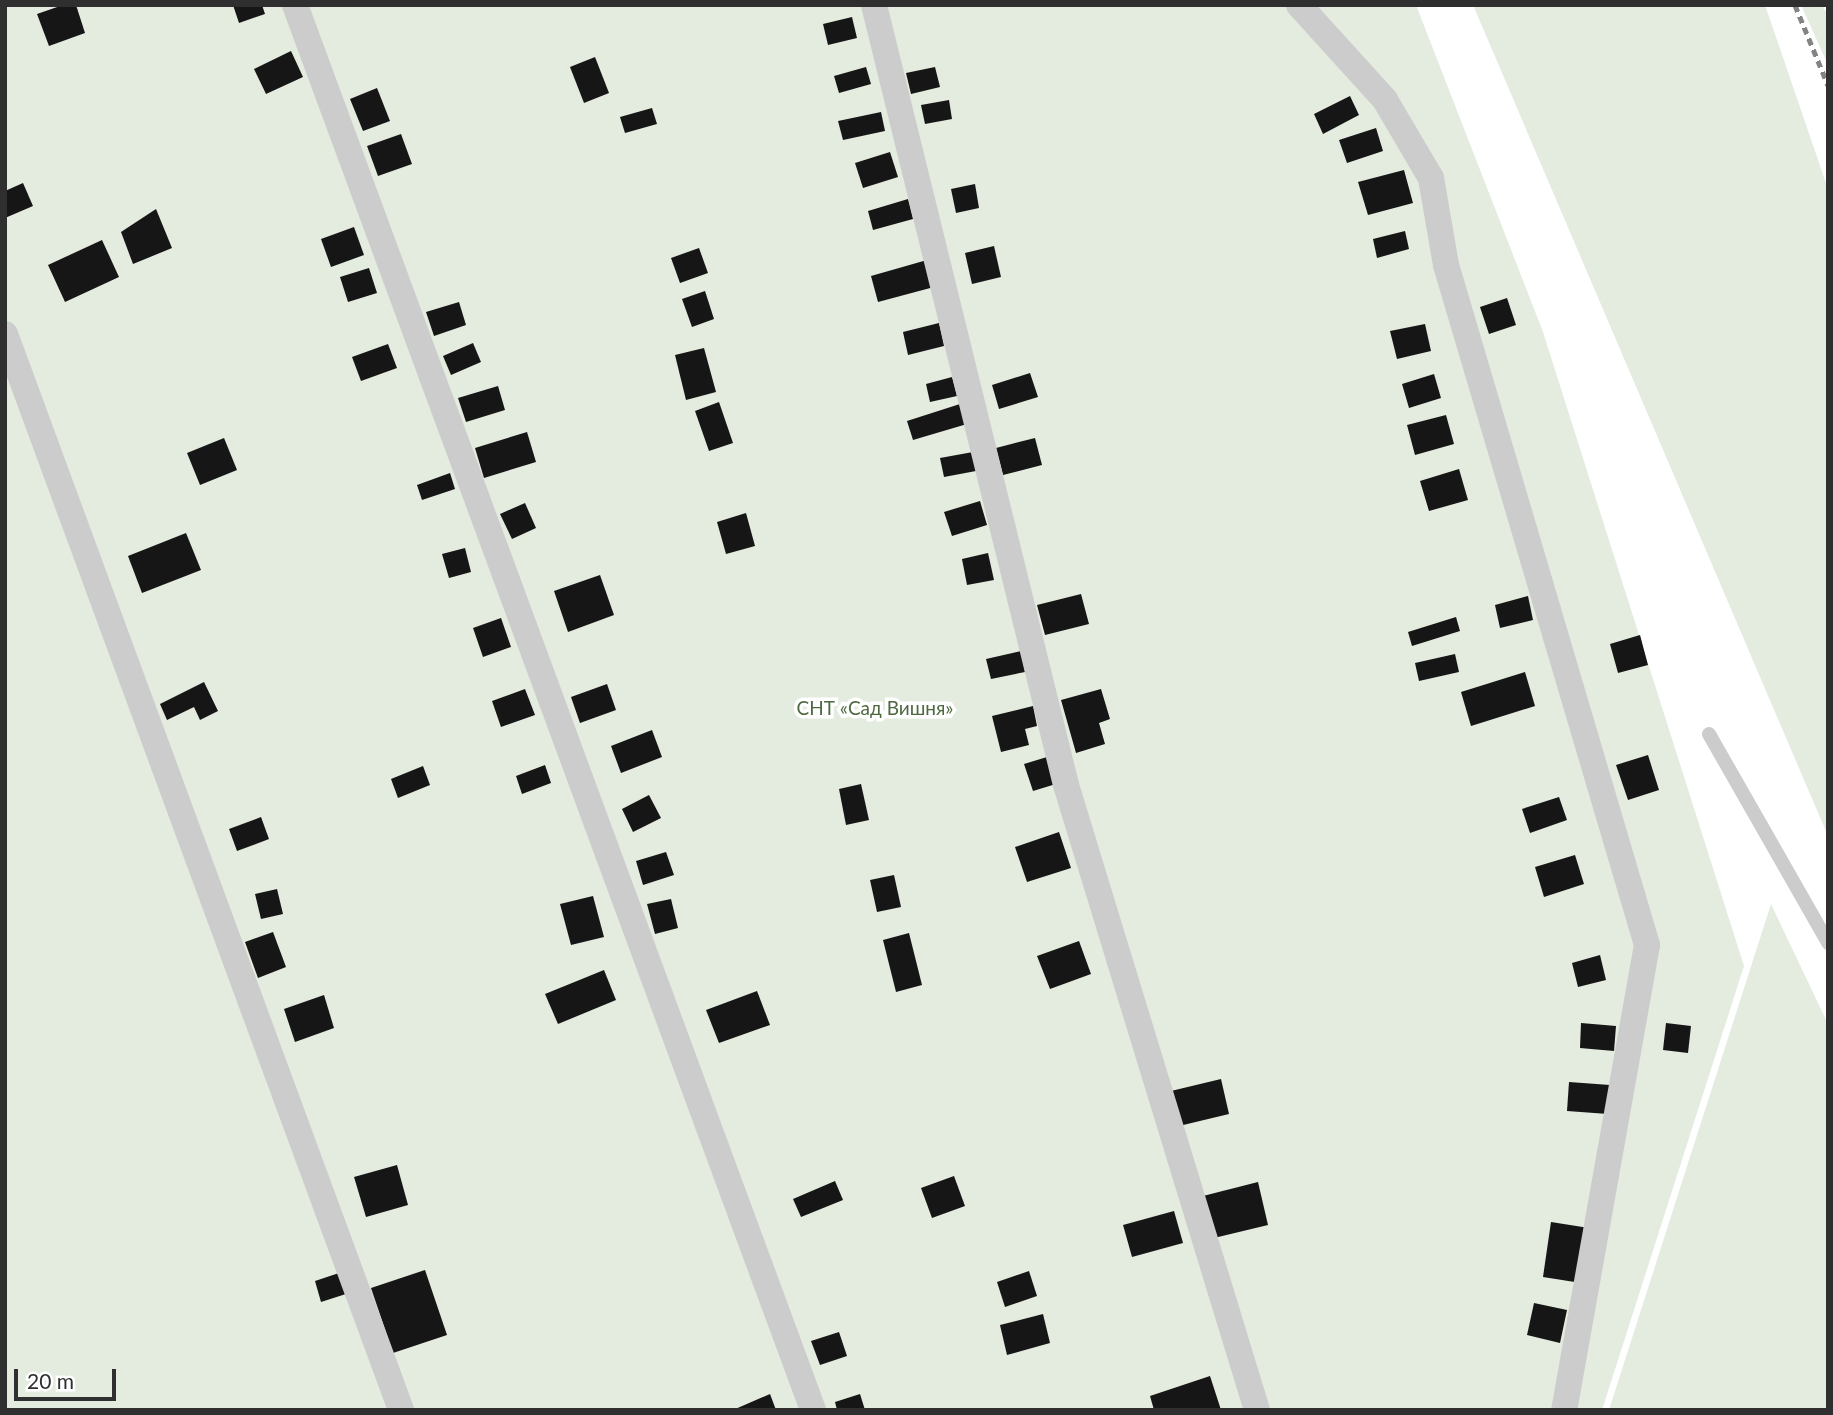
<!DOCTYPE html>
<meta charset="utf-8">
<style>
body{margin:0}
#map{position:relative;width:1833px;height:1415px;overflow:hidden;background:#fff;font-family:Lato,sans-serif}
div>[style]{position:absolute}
.green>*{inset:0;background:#e4ebdf}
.building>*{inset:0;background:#161616}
.service>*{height:14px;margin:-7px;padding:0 7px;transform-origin:7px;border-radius:7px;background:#ccc}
.minor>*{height:26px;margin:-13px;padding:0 13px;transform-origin:13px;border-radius:13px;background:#ccc}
.rail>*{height:5px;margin-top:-2.5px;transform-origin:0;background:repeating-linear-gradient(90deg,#848484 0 7px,transparent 0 12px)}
span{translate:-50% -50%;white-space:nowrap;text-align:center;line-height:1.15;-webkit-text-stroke:7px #fff;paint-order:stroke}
.park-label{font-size:19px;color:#4e6840}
.frame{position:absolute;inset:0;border:7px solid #2f2f2f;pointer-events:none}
.scale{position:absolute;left:14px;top:1369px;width:102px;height:32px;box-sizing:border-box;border:4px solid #2f2f2f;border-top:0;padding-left:9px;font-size:21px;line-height:24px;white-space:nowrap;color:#2f2f2f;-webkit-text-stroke:5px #fff;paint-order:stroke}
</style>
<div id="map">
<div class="green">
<i style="clip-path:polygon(5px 5px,1416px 5px,1543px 332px,1744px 966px,1602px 1410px,5px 1410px)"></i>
<i style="clip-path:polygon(1473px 5px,1765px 5px,1828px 189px,1828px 836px)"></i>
<i style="clip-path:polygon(1801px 5px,1822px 5px,1828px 15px,1828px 65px)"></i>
<i style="clip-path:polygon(1771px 904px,1828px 1024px,1828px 1410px,1609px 1410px)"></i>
</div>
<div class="building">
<i style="clip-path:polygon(63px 5px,76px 5px,85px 33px,49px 46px,37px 14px)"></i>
<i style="clip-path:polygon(233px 5px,262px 5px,265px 14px,239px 23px)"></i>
<i style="clip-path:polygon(852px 17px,857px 38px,828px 45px,823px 24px)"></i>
<i style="clip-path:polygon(291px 51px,303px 77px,266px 94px,254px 69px)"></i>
<i style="clip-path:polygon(595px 57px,609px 93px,584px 103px,570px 67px)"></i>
<i style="clip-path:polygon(866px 67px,871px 84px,839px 93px,834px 76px)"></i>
<i style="clip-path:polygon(935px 67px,940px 87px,911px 94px,906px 73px)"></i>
<i style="clip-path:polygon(377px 88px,390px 121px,363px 131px,350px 99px)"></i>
<i style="clip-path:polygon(1350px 96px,1359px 115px,1323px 134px,1314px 114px)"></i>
<i style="clip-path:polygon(949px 100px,952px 119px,925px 124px,921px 105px)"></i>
<i style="clip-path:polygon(652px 108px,657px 124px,625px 133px,620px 117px)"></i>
<i style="clip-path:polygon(881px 112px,885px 131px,843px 140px,838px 121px)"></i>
<i style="clip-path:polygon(1376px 128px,1383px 151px,1347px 163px,1339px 140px)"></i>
<i style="clip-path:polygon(401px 134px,412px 164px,378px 176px,367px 146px)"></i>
<i style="clip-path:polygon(890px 152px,898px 177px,863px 188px,855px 163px)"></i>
<i style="clip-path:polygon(1404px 170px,1413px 203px,1368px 215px,1358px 182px)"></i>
<i style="clip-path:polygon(23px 183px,33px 206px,5px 218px,5px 191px)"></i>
<i style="clip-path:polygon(975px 184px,979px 208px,956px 213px,951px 189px)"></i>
<i style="clip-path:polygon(908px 199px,913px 219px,873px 230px,868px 211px)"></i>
<i style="clip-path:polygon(156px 209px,172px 248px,133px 264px,121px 232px)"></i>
<i style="clip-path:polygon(354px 227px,364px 255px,331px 267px,321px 239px)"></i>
<i style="clip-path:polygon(1405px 231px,1409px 249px,1377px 258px,1373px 239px)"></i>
<i style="clip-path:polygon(102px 240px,119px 277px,65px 302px,48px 265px)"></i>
<i style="clip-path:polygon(994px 246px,1001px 277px,972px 284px,965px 253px)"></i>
<i style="clip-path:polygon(699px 248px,708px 273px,680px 283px,671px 258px)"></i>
<i style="clip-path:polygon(927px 260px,934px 287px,878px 302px,871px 276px)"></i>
<i style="clip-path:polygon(369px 268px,377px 293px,348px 302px,340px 277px)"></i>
<i style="clip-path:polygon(705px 291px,714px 319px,692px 327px,682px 299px)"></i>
<i style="clip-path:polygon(1507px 298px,1516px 325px,1489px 334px,1480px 307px)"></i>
<i style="clip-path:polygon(459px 302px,466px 325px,434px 336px,426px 312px)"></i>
<i style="clip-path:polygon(939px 323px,944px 346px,908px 355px,903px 332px)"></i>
<i style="clip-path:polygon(1425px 324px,1431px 351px,1397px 359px,1390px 331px)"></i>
<i style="clip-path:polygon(473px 343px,481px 362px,451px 375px,443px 356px)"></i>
<i style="clip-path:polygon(388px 344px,397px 368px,361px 381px,352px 357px)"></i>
<i style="clip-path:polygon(704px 348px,716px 392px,686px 400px,675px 355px)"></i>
<i style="clip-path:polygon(1030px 373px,1038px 397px,999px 409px,992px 385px)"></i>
<i style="clip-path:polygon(1434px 374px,1441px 398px,1409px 408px,1402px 384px)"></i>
<i style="clip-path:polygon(952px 377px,957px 396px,930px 402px,926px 384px)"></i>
<i style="clip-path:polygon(498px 386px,505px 410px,466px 422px,458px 398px)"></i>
<i style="clip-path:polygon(719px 402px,733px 443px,709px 451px,695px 411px)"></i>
<i style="clip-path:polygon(960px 404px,967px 424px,913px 440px,907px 421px)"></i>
<i style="clip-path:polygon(1446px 415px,1454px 444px,1415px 455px,1407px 425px)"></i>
<i style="clip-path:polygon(527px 432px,536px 462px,484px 478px,475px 448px)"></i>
<i style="clip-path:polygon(224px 438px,237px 470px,200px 485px,187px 453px)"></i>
<i style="clip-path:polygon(1035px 438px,1042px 465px,1003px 475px,996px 448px)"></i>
<i style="clip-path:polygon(973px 452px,976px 471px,944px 477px,940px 458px)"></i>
<i style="clip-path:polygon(1459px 469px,1468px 500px,1429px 511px,1420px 481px)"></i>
<i style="clip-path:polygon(450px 473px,455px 489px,422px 500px,417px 485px)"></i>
<i style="clip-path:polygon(980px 501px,987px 525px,952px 536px,944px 512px)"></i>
<i style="clip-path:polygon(525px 503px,536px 528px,512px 539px,500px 514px)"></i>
<i style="clip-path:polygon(746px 513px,755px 546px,726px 554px,717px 522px)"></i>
<i style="clip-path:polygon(186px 533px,201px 570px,142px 593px,128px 556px)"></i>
<i style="clip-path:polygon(465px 548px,471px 572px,449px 578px,442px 554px)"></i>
<i style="clip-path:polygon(988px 553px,994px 580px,967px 585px,962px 559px)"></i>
<i style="clip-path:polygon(600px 575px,614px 615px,568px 632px,554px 591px)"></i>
<i style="clip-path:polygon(1081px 594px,1089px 624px,1045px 635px,1037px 605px)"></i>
<i style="clip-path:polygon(1528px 596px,1533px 620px,1500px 628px,1495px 605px)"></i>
<i style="clip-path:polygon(1456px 617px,1460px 631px,1412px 646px,1408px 632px)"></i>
<i style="clip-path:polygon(501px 618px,511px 647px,483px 657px,473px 628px)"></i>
<i style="clip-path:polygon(1640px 635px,1648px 665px,1618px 673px,1610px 644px)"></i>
<i style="clip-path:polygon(1021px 651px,1025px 672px,991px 679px,986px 659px)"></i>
<i style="clip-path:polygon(1455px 654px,1459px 672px,1419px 681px,1415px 663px)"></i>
<i style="clip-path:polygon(1525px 672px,1535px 706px,1471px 726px,1461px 692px)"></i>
<i style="clip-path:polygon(204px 682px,218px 711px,200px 720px,194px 707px,167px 720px,160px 704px)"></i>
<i style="clip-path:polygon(607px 684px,616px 710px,580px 723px,571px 697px)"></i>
<i style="clip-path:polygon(525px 689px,535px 715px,501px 727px,492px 701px)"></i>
<i style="clip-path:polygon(1101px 689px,1110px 719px,1099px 723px,1105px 744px,1076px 753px,1061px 700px)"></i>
<i style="clip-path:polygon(1033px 706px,1037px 726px,1025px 729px,1029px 745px,1001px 752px,992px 716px)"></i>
<i style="clip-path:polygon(652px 730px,662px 757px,621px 773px,611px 746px)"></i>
<i style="clip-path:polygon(1648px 755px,1659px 790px,1628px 800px,1616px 765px)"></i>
<i style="clip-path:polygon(1047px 757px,1056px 784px,1033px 791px,1024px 764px)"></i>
<i style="clip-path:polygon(545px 765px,551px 783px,522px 794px,516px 776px)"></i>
<i style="clip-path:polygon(423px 766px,430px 785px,398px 798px,391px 779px)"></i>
<i style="clip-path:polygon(861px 784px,869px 820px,846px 825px,839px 789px)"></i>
<i style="clip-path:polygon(649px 795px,661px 818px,633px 832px,622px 809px)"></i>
<i style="clip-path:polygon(1559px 797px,1567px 820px,1530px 833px,1522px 809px)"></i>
<i style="clip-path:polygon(261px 817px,269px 839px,237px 851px,229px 829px)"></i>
<i style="clip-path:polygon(1059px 832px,1071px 868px,1027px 882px,1015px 847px)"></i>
<i style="clip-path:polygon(666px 852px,674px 875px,643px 885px,636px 861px)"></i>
<i style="clip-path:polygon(1575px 855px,1584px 884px,1544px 897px,1535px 867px)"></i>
<i style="clip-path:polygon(894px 875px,901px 907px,877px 912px,870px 880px)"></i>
<i style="clip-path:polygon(277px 889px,283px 914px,261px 919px,255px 894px)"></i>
<i style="clip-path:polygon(593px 896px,604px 937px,571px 945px,560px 904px)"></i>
<i style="clip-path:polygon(671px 899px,678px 928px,655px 934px,647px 904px)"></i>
<i style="clip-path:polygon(273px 932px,286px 967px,258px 978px,245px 942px)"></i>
<i style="clip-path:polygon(909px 933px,922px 985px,896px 992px,883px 940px)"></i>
<i style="clip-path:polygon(1079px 941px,1091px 974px,1050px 989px,1037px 956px)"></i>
<i style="clip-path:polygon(1600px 955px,1606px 980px,1578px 987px,1572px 963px)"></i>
<i style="clip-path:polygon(604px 970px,616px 1000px,558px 1024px,545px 994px)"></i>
<i style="clip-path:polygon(757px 991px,770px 1025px,719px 1043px,706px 1010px)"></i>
<i style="clip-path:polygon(324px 995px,334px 1028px,295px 1042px,284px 1009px)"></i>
<i style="clip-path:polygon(1581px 1023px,1616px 1026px,1614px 1051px,1580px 1048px)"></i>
<i style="clip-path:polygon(1666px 1023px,1691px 1026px,1688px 1053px,1663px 1050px)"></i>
<i style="clip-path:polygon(1221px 1079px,1229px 1114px,1179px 1126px,1171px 1091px)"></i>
<i style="clip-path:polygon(1569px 1082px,1610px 1085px,1608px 1114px,1567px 1111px)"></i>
<i style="clip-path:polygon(397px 1165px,408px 1205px,366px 1217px,354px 1177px)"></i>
<i style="clip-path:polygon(954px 1176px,965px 1206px,932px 1218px,921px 1188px)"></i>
<i style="clip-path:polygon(835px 1181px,843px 1200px,801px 1217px,793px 1199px)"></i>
<i style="clip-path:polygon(1258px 1182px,1268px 1225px,1214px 1238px,1203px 1196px)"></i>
<i style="clip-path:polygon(1174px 1211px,1183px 1243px,1132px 1257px,1123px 1225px)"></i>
<i style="clip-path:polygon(1551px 1222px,1589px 1228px,1581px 1283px,1543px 1277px)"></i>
<i style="clip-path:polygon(425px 1270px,447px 1335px,393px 1353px,371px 1288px)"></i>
<i style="clip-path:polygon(1029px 1271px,1037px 1296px,1005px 1307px,997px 1282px)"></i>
<i style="clip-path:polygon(342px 1272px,349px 1293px,321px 1302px,315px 1281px)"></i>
<i style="clip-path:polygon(1534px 1303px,1567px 1310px,1560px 1343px,1527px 1335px)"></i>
<i style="clip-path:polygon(1043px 1314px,1050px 1343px,1007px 1355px,1000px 1325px)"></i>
<i style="clip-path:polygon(839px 1332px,847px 1356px,820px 1365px,811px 1341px)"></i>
<i style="clip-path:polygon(1210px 1376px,1221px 1410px,1154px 1410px,1150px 1396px)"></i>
<i style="clip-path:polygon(770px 1394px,776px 1410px,733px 1410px)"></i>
<i style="clip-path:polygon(860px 1394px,865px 1410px,837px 1410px,835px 1402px)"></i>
</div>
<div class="service">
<i style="left:1709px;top:734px;width:241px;rotate:60.3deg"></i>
</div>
<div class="minor">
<i style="left:295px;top:5px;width:1497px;rotate:69.76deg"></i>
<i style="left:874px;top:5px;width:803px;rotate:76.17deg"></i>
<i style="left:1066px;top:785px;width:654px;rotate:73.01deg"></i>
<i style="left:1299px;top:5px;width:128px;rotate:47.8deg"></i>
<i style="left:1385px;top:100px;width:91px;rotate:59.5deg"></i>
<i style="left:1431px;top:178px;width:88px;rotate:80.2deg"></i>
<i style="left:1446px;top:265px;width:709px;rotate:73.53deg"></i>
<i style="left:1647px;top:945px;width:472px;rotate:100.1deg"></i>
<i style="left:5px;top:334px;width:1147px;rotate:69.79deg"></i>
</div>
<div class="rail">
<i style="left:1795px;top:5px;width:87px;rotate:67.6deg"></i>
</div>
<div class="park-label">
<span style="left:875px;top:708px">СНТ «Сад Вишня»</span>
</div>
<div class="frame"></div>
<div class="scale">20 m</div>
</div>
